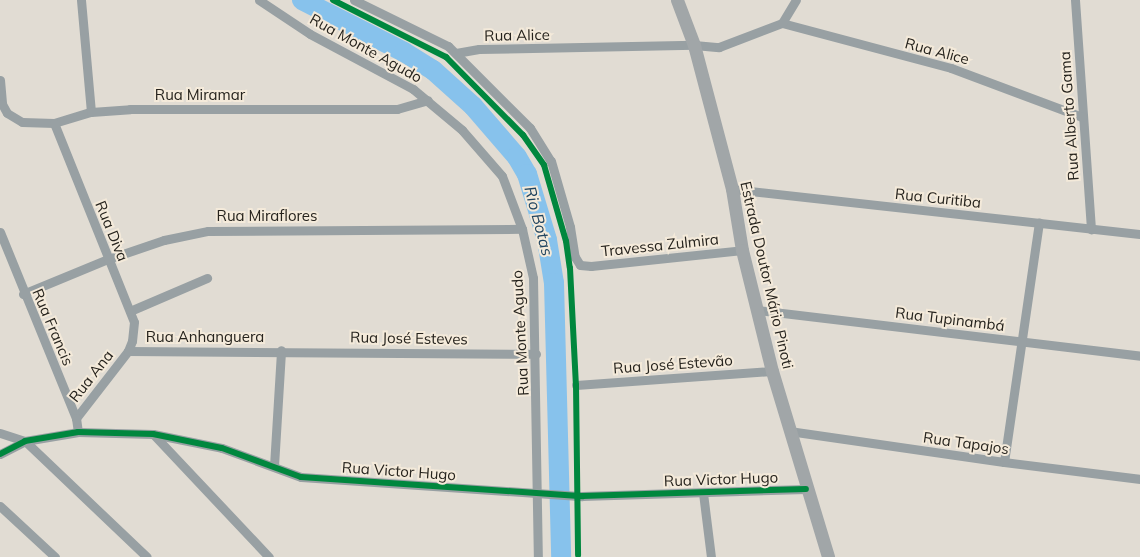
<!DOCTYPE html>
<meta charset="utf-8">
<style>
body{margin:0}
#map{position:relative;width:1140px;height:557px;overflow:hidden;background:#e1dcd3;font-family:Mulish,sans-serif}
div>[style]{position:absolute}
.river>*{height:20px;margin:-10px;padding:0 10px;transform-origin:10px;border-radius:10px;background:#87c2ec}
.street>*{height:9px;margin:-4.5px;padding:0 4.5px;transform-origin:4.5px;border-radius:4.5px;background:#98a0a3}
.secondary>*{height:13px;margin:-6.5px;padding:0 6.5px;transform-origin:6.5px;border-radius:6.5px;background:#a1a6a8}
.cycleway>*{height:6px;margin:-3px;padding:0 3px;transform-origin:3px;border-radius:3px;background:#00873e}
span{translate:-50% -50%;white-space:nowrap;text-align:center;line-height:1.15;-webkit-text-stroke:4px #f4eada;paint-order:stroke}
.street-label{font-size:15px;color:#26231d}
.water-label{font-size:16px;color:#20445f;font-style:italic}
</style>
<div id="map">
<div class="river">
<i style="left:302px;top:0;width:114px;rotate:27deg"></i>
<i style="left:404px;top:52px;width:34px;rotate:32deg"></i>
<i style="left:433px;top:70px;width:54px;rotate:42deg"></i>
<i style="left:473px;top:106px;width:67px;rotate:49.2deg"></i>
<i style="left:517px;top:157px;width:20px;rotate:60deg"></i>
<i style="left:527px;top:174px;width:69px;rotate:73.1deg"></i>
<i style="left:547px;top:240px;width:44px;rotate:80.8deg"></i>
<i style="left:554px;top:283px;width:274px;rotate:88.5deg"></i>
</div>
<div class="street">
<i style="left:81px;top:0;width:112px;rotate:84.9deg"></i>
<i style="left:259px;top:0;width:61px;rotate:33.7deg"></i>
<i style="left:310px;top:34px;width:117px;rotate:28.1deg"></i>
<i style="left:413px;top:89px;width:64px;rotate:39.9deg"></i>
<i style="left:462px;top:130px;width:61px;rotate:49deg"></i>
<i style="left:502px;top:176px;width:57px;rotate:69.3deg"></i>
<i style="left:522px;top:229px;width:50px;rotate:77.3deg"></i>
<i style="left:533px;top:278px;width:279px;rotate:89deg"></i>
<i style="left:354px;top:0;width:105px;rotate:26.1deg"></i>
<i style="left:448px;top:46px;width:116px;rotate:45deg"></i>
<i style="left:530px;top:128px;width:39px;rotate:58deg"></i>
<i style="left:551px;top:161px;width:69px;rotate:73.9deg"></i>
<i style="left:570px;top:227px;width:30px;rotate:81deg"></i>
<i style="left:575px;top:257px;width:9px;rotate:58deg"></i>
<i style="left:580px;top:265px;width:11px;rotate:5deg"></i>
<i style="left:591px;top:266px;width:152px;rotate:-6deg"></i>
<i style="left:1075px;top:0;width:230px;rotate:86deg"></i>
<i style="left:782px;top:23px;width:175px;rotate:14.9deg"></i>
<i style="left:951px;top:68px;width:140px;rotate:20.5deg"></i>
<i style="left:456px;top:53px;width:23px;rotate:-10deg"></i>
<i style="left:479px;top:49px;width:215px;rotate:-1.1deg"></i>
<i style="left:694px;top:45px;width:25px;rotate:5deg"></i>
<i style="left:719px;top:47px;width:67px;rotate:-20.9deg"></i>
<i style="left:782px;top:23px;width:27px;rotate:-59deg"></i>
<i style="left:0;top:80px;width:24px;rotate:85deg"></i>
<i style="left:2px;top:104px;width:10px;rotate:61deg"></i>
<i style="left:7px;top:113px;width:17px;rotate:31deg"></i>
<i style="left:22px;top:122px;width:32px;rotate:2deg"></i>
<i style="left:54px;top:123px;width:39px;rotate:-17deg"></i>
<i style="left:91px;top:112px;width:39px;rotate:-4deg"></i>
<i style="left:130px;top:109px;width:267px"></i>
<i style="left:397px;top:109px;width:32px;rotate:-16deg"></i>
<i style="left:54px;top:123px;width:214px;rotate:68.1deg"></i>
<i style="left:134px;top:322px;width:19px;rotate:96deg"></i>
<i style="left:132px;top:341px;width:11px;rotate:112deg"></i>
<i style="left:128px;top:351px;width:85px;rotate:127.8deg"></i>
<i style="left:732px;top:189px;width:410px;rotate:6.3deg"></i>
<i style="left:0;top:232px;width:201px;rotate:67.8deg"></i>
<i style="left:76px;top:418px;width:14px;rotate:82deg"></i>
<i style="left:23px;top:294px;width:92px;rotate:-22.4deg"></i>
<i style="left:108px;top:259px;width:59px;rotate:-18.7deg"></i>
<i style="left:164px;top:240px;width:45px;rotate:-11.6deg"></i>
<i style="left:208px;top:231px;width:314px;rotate:-0.4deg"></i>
<i style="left:757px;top:310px;width:386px;rotate:6.8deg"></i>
<i style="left:130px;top:311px;width:84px;rotate:-23.2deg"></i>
<i style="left:128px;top:351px;width:408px;rotate:0.4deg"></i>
<i style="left:576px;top:385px;width:196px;rotate:-4.1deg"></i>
<i style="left:789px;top:431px;width:217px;rotate:8.2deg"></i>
<i style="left:1004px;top:462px;width:137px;rotate:7.1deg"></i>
<i style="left:0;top:433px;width:26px;rotate:18deg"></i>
<i style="left:25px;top:441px;width:168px;rotate:43.6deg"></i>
<i style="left:153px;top:434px;width:169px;rotate:46.7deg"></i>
<i style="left:0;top:454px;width:28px;rotate:-27deg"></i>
<i style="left:25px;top:441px;width:54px;rotate:-9.6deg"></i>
<i style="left:78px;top:432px;width:75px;rotate:1.5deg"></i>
<i style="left:153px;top:434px;width:70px;rotate:11.5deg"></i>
<i style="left:222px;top:448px;width:84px;rotate:20.2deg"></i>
<i style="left:301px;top:477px;width:282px;rotate:3.9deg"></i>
<i style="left:582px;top:496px;width:224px;rotate:-1.8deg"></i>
<i style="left:1004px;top:462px;width:242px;rotate:-81.7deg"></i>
<i style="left:274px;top:466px;width:116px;rotate:-86.5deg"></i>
<i style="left:703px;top:493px;width:64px;rotate:82.9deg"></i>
<i style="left:0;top:506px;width:75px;rotate:42.8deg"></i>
</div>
<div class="secondary">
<i style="left:677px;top:0;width:48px;rotate:69.3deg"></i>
<i style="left:694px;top:45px;width:149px;rotate:75.2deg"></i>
<i style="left:732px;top:189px;width:62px;rotate:80.7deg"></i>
<i style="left:742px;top:250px;width:125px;rotate:76.1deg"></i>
<i style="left:772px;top:371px;width:194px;rotate:73.2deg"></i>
</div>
<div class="cycleway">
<i style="left:333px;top:0;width:127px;rotate:26.8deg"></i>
<i style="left:446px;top:57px;width:110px;rotate:45.4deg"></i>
<i style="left:523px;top:135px;width:37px;rotate:55deg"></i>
<i style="left:544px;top:165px;width:79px;rotate:73.9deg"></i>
<i style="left:566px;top:241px;width:27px;rotate:82deg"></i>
<i style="left:570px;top:268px;width:117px;rotate:87.1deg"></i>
<i style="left:576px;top:385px;width:170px;rotate:89.3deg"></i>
<i style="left:0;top:454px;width:28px;rotate:-27deg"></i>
<i style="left:25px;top:441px;width:54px;rotate:-9.6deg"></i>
<i style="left:78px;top:432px;width:75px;rotate:1.5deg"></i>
<i style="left:153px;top:434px;width:70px;rotate:11.5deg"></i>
<i style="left:222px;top:448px;width:84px;rotate:20.2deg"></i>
<i style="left:301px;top:477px;width:282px;rotate:3.9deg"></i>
<i style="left:582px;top:496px;width:224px;rotate:-1.8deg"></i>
</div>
<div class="street-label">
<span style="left:517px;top:35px;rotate:-1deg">Rua Alice</span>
<span style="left:366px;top:48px;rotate:29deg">Rua Monte Agudo</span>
<span style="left:937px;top:51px;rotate:15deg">Rua Alice</span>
<span style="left:200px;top:95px">Rua Miramar</span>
<span style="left:1069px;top:116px;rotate:-94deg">Rua Alberto Gama</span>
<span style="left:938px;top:198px;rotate:6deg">Rua Curitiba</span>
<span style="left:267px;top:216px">Rua Miraflores</span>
<span style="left:112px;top:231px;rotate:68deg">Rua Diva</span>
<span style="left:660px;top:245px;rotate:-6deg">Travessa Zulmira</span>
<span style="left:767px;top:275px;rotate:77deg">Estrada Doutor Mário Pinoti</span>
<span style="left:950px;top:319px;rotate:7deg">Rua Tupinambá</span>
<span style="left:53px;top:327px;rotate:67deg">Rua Francis</span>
<span style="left:520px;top:333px;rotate:-93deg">Rua Monte Agudo</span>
<span style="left:205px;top:337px">Rua Anhanguera</span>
<span style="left:409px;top:338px;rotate:1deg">Rua José Esteves</span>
<span style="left:673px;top:364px;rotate:-4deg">Rua José Estevão</span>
<span style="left:91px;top:376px;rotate:-52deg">Rua Ana</span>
<span style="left:966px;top:443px;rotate:8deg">Rua Tapajos</span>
<span style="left:399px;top:471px;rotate:4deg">Rua Victor Hugo</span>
<span style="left:721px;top:479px;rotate:-2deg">Rua Victor Hugo</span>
</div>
<div class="water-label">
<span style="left:539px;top:221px;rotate:75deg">Rio Botas</span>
</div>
</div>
